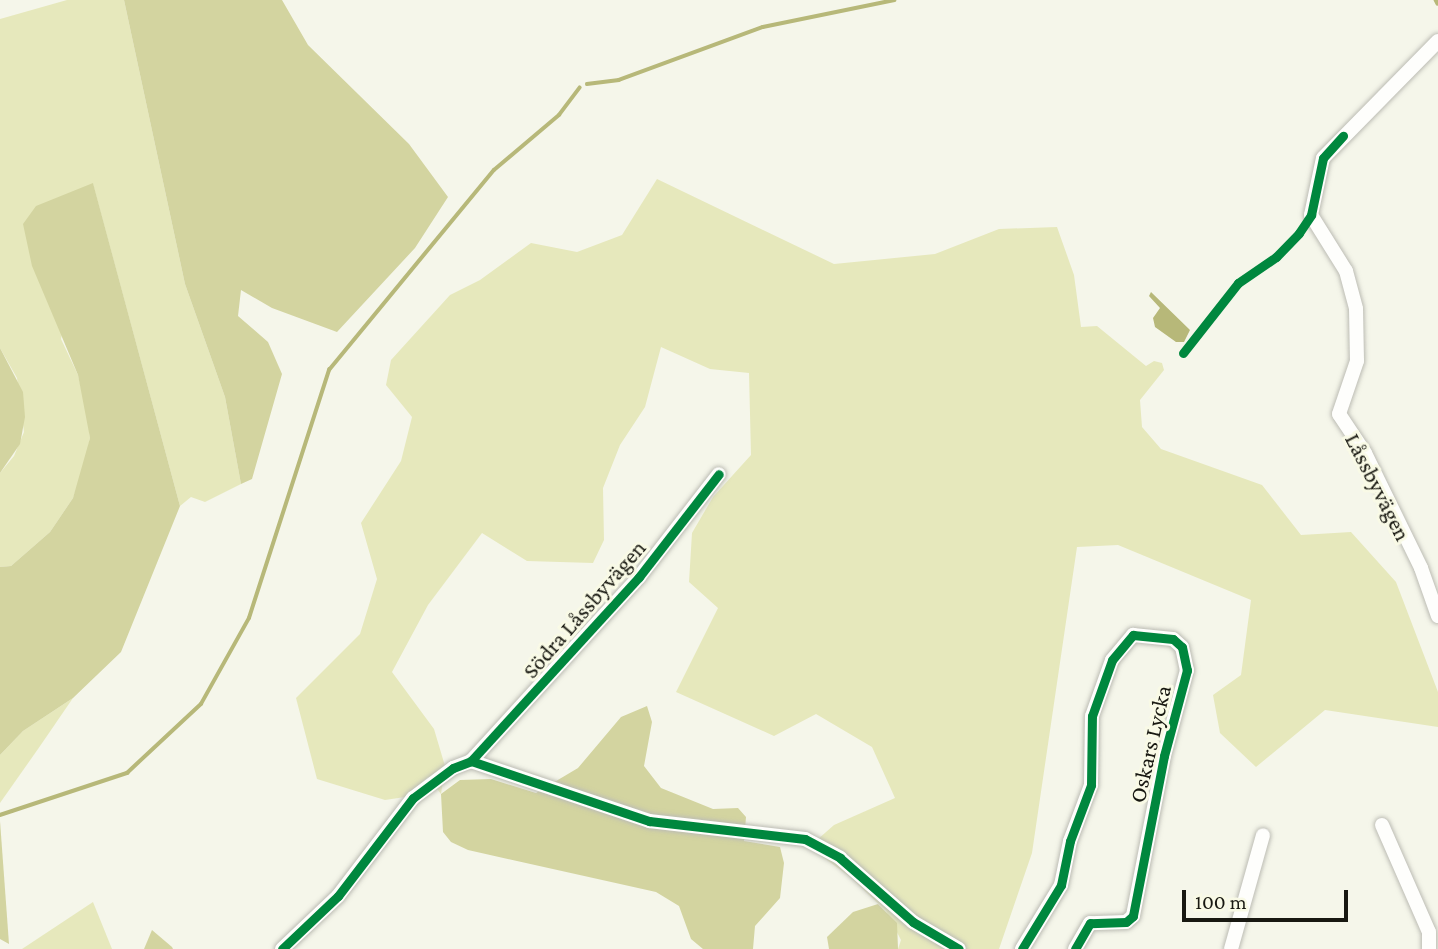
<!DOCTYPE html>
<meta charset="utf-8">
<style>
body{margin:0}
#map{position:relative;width:1438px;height:949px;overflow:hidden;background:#f5f6ea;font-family:"Crimson Pro",serif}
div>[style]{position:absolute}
.green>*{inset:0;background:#e6e8bc}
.forest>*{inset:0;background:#d3d4a0}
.water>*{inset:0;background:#b7b879}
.stream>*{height:3.5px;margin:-1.75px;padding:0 1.75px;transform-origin:1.75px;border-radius:1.75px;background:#b7b879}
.roads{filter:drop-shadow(0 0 2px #bcbcb4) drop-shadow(0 0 2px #bcbcb4)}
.minor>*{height:14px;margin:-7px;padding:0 7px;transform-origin:7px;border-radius:7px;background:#fefefc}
.cycleway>*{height:9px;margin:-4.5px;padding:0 4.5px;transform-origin:4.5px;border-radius:4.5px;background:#00873e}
span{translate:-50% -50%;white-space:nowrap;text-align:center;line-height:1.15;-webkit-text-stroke:6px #f9fae6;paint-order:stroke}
.street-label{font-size:23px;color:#181811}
.scale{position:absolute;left:1182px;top:890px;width:166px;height:32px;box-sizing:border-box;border:4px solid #181811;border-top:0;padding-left:9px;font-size:21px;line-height:24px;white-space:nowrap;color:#181811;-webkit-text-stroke:5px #f9fae6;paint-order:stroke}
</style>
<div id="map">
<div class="green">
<i style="clip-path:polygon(67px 0,124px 0,185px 284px,225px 397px,241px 484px,205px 502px,191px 497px,180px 506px,93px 184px,61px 339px,78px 375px,87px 413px,90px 438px,84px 467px,73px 498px,50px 532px,11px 566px,0 567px,0 473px,14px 456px,24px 432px,17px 378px,0 348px,0 19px)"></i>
<i style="clip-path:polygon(657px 179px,834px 264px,935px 254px,999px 229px,1057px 227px,1074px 275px,1081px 327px,1097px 326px,1146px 366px,1154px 361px,1162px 363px,1164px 370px,1140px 400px,1142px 427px,1161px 449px,1262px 485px,1301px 535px,1351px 532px,1396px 582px,1438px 692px,1438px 727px,1325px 710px,1256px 767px,1220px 733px,1213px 695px,1241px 675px,1251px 600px,1118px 545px,1077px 547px,1032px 853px,999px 949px,898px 949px,901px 940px,886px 911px,849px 876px,809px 847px,834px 825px,895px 798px,872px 747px,816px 714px,774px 736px,676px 692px,718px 608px,689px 582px,692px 533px,713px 497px,751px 455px,749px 373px,710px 369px,661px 347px,645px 407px,620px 445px,603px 488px,604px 540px,593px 563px,527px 561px,482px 533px,428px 605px,392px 672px,434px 729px,445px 766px,441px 794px,428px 777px,405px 797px,385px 800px,317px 779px,296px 698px,360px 634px,377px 579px,361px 523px,401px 461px,412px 417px,386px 385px,391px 360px,450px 295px,480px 280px,531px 243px,577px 252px,622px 235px)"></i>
<i style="clip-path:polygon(73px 698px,38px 749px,0 803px,0 755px,23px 731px)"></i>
<i style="clip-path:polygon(93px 902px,112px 949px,22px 949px)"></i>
</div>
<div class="forest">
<i style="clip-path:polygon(124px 0,282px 0,308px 45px,409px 144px,448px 197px,415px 248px,337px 332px,272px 308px,241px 290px,238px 316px,268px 342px,282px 374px,252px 479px,241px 484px,225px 397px,185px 284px)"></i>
<i style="clip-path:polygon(93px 183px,180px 506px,121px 652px,73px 698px,23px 731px,0 755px,0 567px,11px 566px,50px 532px,73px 498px,90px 438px,78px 375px,32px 266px,23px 224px,36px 206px)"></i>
<i style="clip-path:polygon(0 348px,23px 392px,25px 417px,20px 444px,0 473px)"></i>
<i style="clip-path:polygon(647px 706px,652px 722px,644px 766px,661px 788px,713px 809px,738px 808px,746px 817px,744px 841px,780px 847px,784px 863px,780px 898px,755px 926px,753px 949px,703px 949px,691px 939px,679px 906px,656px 892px,468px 850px,451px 842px,443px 832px,441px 794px,460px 780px,491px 779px,536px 793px,578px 768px,621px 717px)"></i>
<i style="clip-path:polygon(0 821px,9px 944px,0 939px)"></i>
<i style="clip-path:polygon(878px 904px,897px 923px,898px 949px,829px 949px,827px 937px,853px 912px)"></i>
<i style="clip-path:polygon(152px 930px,172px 947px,173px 949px,144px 949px)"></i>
</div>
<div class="water">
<i style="clip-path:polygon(1151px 292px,1190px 330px,1184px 342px,1176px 342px,1155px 327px,1153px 318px,1160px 308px,1149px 296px)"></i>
</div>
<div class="stream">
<i style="left:1436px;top:0;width:4px;rotate:63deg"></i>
<i style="left:587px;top:84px;width:32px;rotate:-7deg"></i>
<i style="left:619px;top:80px;width:153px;rotate:-20.2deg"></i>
<i style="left:763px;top:27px;width:134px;rotate:-11.6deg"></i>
<i style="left:0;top:815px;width:134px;rotate:-18.3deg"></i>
<i style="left:127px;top:773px;width:101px;rotate:-43deg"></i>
<i style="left:201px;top:704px;width:98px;rotate:-60.8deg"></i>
<i style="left:249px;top:618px;width:261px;rotate:-72.1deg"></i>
<i style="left:329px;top:370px;width:259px;rotate:-50.5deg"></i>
<i style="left:494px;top:170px;width:85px;rotate:-40.2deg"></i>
<i style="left:559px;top:115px;width:34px;rotate:-53deg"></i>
</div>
<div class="roads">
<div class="minor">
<i style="left:1438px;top:41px;width:164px;rotate:134.5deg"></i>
<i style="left:1323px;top:158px;width:58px;rotate:101.9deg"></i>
<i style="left:1311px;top:215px;width:66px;rotate:58deg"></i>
<i style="left:1346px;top:271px;width:39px;rotate:75deg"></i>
<i style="left:1356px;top:309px;width:52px;rotate:88.9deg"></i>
<i style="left:1357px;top:361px;width:56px;rotate:108.8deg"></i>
<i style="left:1339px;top:414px;width:47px;rotate:56.3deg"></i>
<i style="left:1365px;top:453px;width:128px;rotate:64deg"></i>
<i style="left:1421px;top:568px;width:51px;rotate:70.5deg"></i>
<i style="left:471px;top:761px;width:249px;rotate:-47.6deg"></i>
<i style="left:639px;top:577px;width:130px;rotate:-52.2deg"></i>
<i style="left:1382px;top:825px;width:117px;rotate:66.3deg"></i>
<i style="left:1429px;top:932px;width:17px;rotate:90deg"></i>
<i style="left:282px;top:949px;width:77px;rotate:-43.4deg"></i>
<i style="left:338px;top:896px;width:123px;rotate:-52.6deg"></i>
<i style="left:413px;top:798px;width:50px;rotate:-36.9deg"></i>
<i style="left:453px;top:768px;width:19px;rotate:-21deg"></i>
<i style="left:471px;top:761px;width:188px;rotate:18.6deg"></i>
<i style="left:649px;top:821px;width:157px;rotate:6.6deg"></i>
<i style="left:805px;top:839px;width:40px;rotate:28deg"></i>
<i style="left:840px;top:858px;width:97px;rotate:41.2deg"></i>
<i style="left:913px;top:922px;width:53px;rotate:30.4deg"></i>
<i style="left:1022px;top:949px;width:75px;rotate:-58.6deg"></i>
<i style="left:1061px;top:885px;width:45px;rotate:-78.4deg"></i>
<i style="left:1070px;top:841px;width:60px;rotate:-69.4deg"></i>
<i style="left:1091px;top:785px;width:69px;rotate:-89.2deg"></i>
<i style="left:1092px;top:716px;width:59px;rotate:-70.3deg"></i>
<i style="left:1112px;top:660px;width:33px;rotate:-50deg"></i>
<i style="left:1133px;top:635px;width:40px;rotate:5.7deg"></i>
<i style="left:1173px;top:639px;width:12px;rotate:42deg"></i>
<i style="left:1182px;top:647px;width:24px;rotate:78deg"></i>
<i style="left:1187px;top:670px;width:89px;rotate:105deg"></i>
<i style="left:1164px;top:756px;width:163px;rotate:101deg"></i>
<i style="left:1133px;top:916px;width:9px;rotate:139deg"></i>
<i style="left:1126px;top:922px;width:36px;rotate:178deg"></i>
<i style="left:1090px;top:923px;width:30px;rotate:120deg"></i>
<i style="left:1231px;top:949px;width:118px;rotate:-74.3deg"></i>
</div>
</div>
<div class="cycleway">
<i style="left:1183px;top:353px;width:89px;rotate:-51.8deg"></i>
<i style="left:1238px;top:283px;width:46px;rotate:-34.4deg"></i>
<i style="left:1276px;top:257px;width:33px;rotate:-46deg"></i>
<i style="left:1299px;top:233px;width:22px;rotate:-56deg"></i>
<i style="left:1311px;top:215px;width:58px;rotate:-78.1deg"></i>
<i style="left:1323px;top:158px;width:30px;rotate:-48deg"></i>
<i style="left:471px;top:761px;width:249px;rotate:-47.6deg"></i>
<i style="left:639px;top:577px;width:130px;rotate:-52.2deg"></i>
<i style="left:282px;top:949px;width:77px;rotate:-43.4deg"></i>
<i style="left:338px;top:896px;width:123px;rotate:-52.6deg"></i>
<i style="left:413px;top:798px;width:50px;rotate:-36.9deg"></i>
<i style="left:453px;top:768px;width:19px;rotate:-21deg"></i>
<i style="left:471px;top:761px;width:188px;rotate:18.6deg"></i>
<i style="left:649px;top:821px;width:157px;rotate:6.6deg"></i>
<i style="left:805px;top:839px;width:40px;rotate:28deg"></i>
<i style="left:840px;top:858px;width:97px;rotate:41.2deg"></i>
<i style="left:913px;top:922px;width:53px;rotate:30.4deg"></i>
<i style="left:1022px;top:949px;width:75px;rotate:-58.6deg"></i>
<i style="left:1061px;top:885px;width:45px;rotate:-78.4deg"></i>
<i style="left:1070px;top:841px;width:60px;rotate:-69.4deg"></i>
<i style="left:1091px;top:785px;width:69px;rotate:-89.2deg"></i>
<i style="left:1092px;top:716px;width:59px;rotate:-70.3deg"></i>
<i style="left:1112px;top:660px;width:33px;rotate:-50deg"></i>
<i style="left:1133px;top:635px;width:40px;rotate:5.7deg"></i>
<i style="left:1173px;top:639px;width:12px;rotate:42deg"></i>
<i style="left:1182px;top:647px;width:24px;rotate:78deg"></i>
<i style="left:1187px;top:670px;width:89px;rotate:105deg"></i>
<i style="left:1164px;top:756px;width:163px;rotate:101deg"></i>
<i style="left:1133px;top:916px;width:9px;rotate:139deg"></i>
<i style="left:1126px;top:922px;width:36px;rotate:178deg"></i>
<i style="left:1090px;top:923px;width:30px;rotate:120deg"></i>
</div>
<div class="street-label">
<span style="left:1378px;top:487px;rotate:63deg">Låssbyvägen</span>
<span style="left:584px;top:609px;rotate:-49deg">Södra Låssbyvägen</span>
<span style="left:1150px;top:744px;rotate:-77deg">Oskars Lycka</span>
</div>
<div class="scale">100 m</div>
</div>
